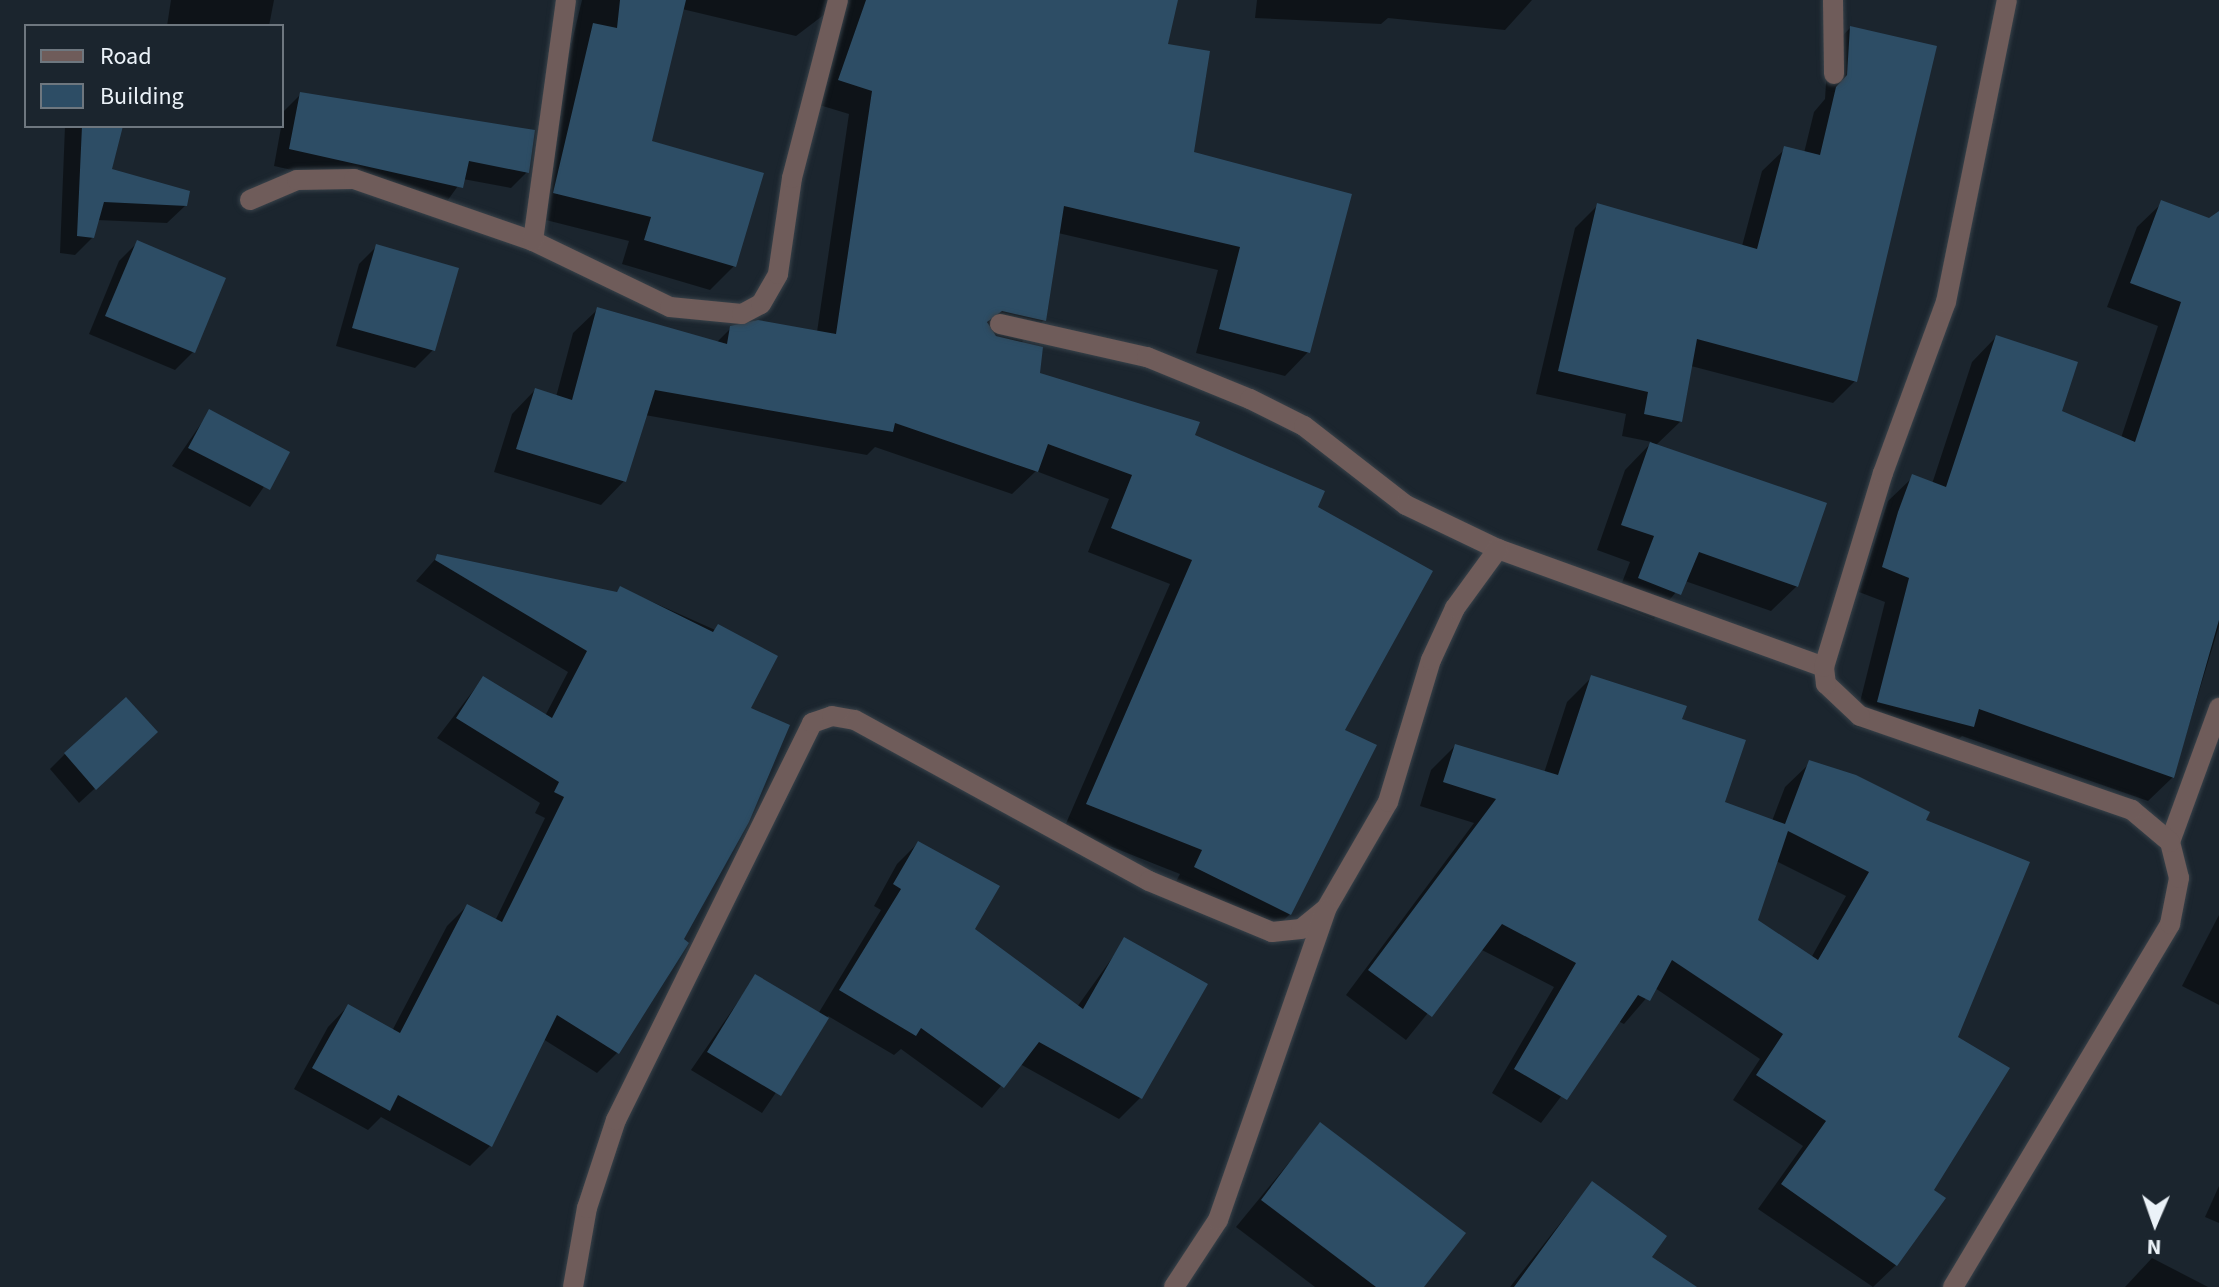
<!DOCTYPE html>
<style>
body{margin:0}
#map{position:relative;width:2219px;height:1287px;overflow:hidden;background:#1b252e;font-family:"Source Sans 3",sans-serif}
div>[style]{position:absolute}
.shadow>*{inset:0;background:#0007}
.building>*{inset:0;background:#2d4d65}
.roads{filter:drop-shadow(0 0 2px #38424a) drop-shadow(0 0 2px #38424a)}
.minor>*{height:20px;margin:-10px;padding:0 10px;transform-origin:10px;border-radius:10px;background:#6f5c5a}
span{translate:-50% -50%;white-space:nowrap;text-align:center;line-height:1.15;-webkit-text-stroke:6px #1b252e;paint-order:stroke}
.legend{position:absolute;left:24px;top:24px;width:260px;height:104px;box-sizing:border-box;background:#1b252e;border:2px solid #6e777f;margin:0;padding:10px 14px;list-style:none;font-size:24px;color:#ebf2f8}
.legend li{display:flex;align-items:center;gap:16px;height:40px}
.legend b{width:40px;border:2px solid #6e777f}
.north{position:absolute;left:2115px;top:1183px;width:80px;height:80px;-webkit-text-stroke:6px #1b252e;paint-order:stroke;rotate:182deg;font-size:22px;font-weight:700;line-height:32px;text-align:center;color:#ebf2f8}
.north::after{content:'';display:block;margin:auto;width:28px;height:36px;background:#ebf2f8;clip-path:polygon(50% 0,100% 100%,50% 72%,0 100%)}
</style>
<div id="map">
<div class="shadow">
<i style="clip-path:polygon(171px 0,274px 0,269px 26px,167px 26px)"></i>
<i style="clip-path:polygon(582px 0,1175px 0,1166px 45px,1191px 153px,1308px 352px,1285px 376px,1196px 353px,1218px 270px,1058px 233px,1044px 320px,1020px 344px,1038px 374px,1193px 436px,1315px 508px,1342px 730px,1290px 914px,1266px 938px,1171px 891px,1180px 874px,1064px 828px,1170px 584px,1088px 552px,1109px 499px,1036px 471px,1012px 494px,875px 447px,867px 455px,645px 415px,624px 481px,601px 505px,494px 472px,512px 414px,535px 390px,556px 397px,573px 333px,597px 310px,716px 343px,731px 328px,817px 332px,849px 114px,816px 104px,825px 14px,796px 36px,682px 9px,650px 142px,734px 266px,710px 290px,622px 264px,629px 241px,530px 216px)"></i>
<i style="clip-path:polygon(1257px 0,1532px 0,1505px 30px,1388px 18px,1381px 24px,1255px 18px)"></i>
<i style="clip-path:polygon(1850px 28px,1855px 381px,1833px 403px,1691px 366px,1681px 421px,1655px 446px,1797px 586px,1771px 611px,1685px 581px,1654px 619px,1614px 603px,1630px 562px,1597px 550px,1625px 470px,1652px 442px,1622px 436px,1626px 414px,1536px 394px,1575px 228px,1598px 205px,1742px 246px,1762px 171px,1785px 149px,1804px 153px,1814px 112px,1825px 99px,1828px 51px)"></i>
<i style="clip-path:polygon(301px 94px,527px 172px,511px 188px,463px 179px,445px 204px,274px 166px,284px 111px)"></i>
<i style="clip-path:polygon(65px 126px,121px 126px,110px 170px,186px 205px,167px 223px,97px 220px,93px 237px,75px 255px,60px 253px)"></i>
<i style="clip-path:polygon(2162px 203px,2219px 223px,2219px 626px,2173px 777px,2148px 801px,1962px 736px,1948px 750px,1854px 726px,1885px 602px,1859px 592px,1888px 501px,1913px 477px,1932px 484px,1972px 362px,1996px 337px,2060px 412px,2121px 438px,2158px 326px,2107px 307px,2137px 227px)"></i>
<i style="clip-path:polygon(137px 243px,193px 352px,175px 370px,89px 334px,119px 261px)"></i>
<i style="clip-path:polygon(377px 246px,433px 350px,415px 368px,336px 346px,359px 264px)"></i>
<i style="clip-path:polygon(209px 412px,287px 453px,250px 507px,172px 466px)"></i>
<i style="clip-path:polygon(438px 556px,615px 594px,621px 588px,776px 657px,748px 709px,617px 1053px,597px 1073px,543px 1039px,490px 1146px,470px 1166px,381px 1117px,368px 1130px,294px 1089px,328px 1027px,348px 1006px,392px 1031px,447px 926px,467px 906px,495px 921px,545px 818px,535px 813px,540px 803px,437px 738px,483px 678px,545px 716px,568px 672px,416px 581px)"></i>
<i style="clip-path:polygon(evenodd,1591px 678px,1680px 721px,1723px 803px,1772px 821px,1785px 787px,1810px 763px,1923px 821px,1956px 1038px,1931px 1191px,1896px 1265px,1873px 1287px,1758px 1209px,1803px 1146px,1733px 1100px,1760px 1059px,1655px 988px,1624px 1024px,1618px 1021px,1541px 1123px,1492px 1093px,1554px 987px,1480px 949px,1406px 1040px,1346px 995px,1474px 823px,1420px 806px,1431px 770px,1455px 746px,1544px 773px,1567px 702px,1591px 678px,1776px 861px,1846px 896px,1811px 958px,1756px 921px,1776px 861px)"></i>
<i style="clip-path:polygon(140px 747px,79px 803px,50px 769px,65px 754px)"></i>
<i style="clip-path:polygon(918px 843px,973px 929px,1077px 1007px,1125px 940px,1205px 985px,1140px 1098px,1119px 1119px,1020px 1064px,982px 1108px,901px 1049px,894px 1055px,828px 1016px,762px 1113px,691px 1070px,755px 977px,818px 1014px,881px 910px,874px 906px,897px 864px)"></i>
<i style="clip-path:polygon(2219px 915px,2219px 1005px,2182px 986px)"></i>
<i style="clip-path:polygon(1320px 1125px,1422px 1287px,1315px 1287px,1236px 1227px)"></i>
<i style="clip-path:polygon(1592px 1183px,1649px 1257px,1693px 1287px,1510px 1287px)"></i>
<i style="clip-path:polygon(2219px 1186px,2219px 1223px,2205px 1217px)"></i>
<i style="clip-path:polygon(2152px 1258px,2208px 1287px,2125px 1287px)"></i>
</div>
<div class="building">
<i style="clip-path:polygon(620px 0,686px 0,652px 141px,764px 173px,736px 267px,644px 240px,651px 217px,553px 193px,593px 23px,617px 28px)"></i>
<i style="clip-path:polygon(866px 0,1178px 0,1168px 44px,1210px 51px,1194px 152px,1352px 194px,1310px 353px,1219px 329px,1240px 247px,1064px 206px,1046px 321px,1002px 311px,987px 322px,996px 336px,1043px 347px,1040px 373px,1200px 422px,1195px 435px,1325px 491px,1318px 507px,1433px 571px,1345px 730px,1377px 745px,1291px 915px,1194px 867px,1202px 850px,1086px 804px,1192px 560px,1111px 528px,1132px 475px,1048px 444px,1038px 472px,895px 423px,893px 432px,655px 390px,626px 482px,516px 449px,535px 388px,572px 400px,597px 307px,727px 344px,730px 326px,758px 320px,836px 334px,872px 91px,838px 80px)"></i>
<i style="clip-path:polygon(1850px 26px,1937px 46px,1857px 382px,1697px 339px,1682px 422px,1644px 414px,1648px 392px,1558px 371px,1597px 203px,1757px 249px,1784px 146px,1820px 155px,1836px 87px,1847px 75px)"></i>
<i style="clip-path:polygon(300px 92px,535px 130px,529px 173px,469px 161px,463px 188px,289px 149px)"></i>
<i style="clip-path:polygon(82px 126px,123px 126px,112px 169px,190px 191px,187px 206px,104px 202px,94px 238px,77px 236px)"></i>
<i style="clip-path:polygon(2161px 200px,2209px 218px,2219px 211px,2219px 620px,2174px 778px,1979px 709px,1974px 727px,1877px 702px,1909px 578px,1882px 567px,1898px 512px,1912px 474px,1946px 487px,1996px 335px,2078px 362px,2062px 411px,2135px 442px,2181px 302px,2130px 283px)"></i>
<i style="clip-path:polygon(137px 240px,226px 278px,195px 353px,105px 316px)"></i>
<i style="clip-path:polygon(376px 244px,459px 268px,435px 351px,352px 328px)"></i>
<i style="clip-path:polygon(209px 409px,290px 452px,270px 490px,188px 448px)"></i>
<i style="clip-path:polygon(1650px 442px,1827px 503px,1798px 587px,1699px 552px,1681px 595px,1638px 578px,1654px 536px,1621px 525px)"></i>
<i style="clip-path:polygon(437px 554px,617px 592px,620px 586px,713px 632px,718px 624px,778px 656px,751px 708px,790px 725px,749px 822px,684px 939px,689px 943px,619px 1054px,557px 1015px,492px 1147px,398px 1095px,390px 1111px,312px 1068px,348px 1004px,400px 1033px,467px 904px,502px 922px,564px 797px,554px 792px,559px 782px,456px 718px,483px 676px,552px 718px,587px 651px,435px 560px)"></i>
<i style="clip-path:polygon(evenodd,1591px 675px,1687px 706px,1682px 719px,1746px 740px,1725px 802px,1785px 824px,1809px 760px,1856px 775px,1930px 812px,1926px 820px,2030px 862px,1958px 1037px,2010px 1068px,1934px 1190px,1946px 1198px,1897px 1266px,1781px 1184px,1826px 1121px,1756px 1075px,1783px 1034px,1672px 960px,1650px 1001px,1638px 995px,1567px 1100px,1514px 1069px,1576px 963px,1502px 924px,1432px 1017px,1368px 970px,1496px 799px,1443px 782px,1455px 744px,1558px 775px,1591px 675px,1788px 831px,1869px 872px,1818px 960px,1758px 920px,1788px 831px)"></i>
<i style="clip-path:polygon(126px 697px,158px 732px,96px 790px,64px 753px)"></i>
<i style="clip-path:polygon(918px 841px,1000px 886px,975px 929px,1083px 1009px,1124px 937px,1208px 984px,1142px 1099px,1039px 1042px,1004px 1088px,921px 1028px,916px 1036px,839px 990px,901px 889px,893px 884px)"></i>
<i style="clip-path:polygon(755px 974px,829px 1018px,781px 1096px,707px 1052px)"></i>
<i style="clip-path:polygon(1320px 1122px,1466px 1233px,1424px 1287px,1376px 1287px,1261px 1200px)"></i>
<i style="clip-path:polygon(1592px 1181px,1667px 1236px,1652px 1257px,1697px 1287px,1514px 1287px)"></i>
</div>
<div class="roads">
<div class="minor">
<i style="left:1833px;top:0;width:74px;rotate:89.2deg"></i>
<i style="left:250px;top:200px;width:51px;rotate:-23.1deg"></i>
<i style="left:297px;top:180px;width:57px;rotate:-1deg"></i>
<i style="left:354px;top:179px;width:189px;rotate:19.1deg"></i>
<i style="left:533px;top:241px;width:152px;rotate:25.7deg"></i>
<i style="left:670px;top:307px;width:72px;rotate:5.6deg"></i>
<i style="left:742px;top:314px;width:21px;rotate:-28deg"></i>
<i style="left:761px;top:304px;width:34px;rotate:-60deg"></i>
<i style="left:778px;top:274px;width:97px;rotate:-81.7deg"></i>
<i style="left:792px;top:178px;width:184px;rotate:-75.5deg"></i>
<i style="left:533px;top:241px;width:243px;rotate:-82.2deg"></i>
<i style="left:1000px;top:324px;width:151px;rotate:12.7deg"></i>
<i style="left:1147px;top:357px;width:111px;rotate:22.2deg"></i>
<i style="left:1250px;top:399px;width:60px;rotate:26.6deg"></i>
<i style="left:1304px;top:426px;width:129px;rotate:37.8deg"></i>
<i style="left:1406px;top:505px;width:102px;rotate:25.6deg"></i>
<i style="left:1498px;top:549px;width:347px;rotate:19.9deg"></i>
<i style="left:2170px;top:842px;width:143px;rotate:-69.9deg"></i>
<i style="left:573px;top:1287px;width:80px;rotate:-80deg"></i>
<i style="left:587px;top:1208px;width:93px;rotate:-71.8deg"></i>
<i style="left:616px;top:1120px;width:443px;rotate:-63.7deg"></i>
<i style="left:812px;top:723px;width:21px;rotate:-19deg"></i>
<i style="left:832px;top:716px;width:23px;rotate:10deg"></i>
<i style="left:855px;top:720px;width:335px;rotate:28.7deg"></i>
<i style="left:1149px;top:881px;width:133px;rotate:22.5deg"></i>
<i style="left:1272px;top:932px;width:29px;rotate:-6deg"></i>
<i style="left:1301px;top:929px;width:32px;rotate:-39deg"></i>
<i style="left:1326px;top:909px;width:124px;rotate:-59.9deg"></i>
<i style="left:1388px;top:802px;width:148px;rotate:-73.2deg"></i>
<i style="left:1431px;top:660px;width:57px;rotate:-65.2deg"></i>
<i style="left:1455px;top:608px;width:73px;rotate:-53.9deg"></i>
<i style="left:1174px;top:1287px;width:80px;rotate:-56.7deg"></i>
<i style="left:1218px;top:1220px;width:329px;rotate:-70.8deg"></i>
<i style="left:1953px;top:1287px;width:423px;rotate:-59.1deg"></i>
<i style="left:2170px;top:924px;width:47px;rotate:-78.9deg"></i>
<i style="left:2179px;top:878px;width:37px;rotate:-104deg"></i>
<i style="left:2170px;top:842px;width:50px;rotate:-139.9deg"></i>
<i style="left:2132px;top:810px;width:288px;rotate:-160.9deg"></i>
<i style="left:1860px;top:716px;width:47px;rotate:-136.7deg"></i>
<i style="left:1826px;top:684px;width:17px;rotate:-97deg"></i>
<i style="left:1824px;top:667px;width:203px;rotate:-73.1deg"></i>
<i style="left:1883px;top:473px;width:182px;rotate:-69.8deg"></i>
<i style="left:1946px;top:302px;width:308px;rotate:-78.6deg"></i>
</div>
</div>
<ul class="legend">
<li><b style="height:10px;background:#6f5c5a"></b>Road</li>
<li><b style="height:22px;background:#2d4d65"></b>Building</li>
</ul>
<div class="north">N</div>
</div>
